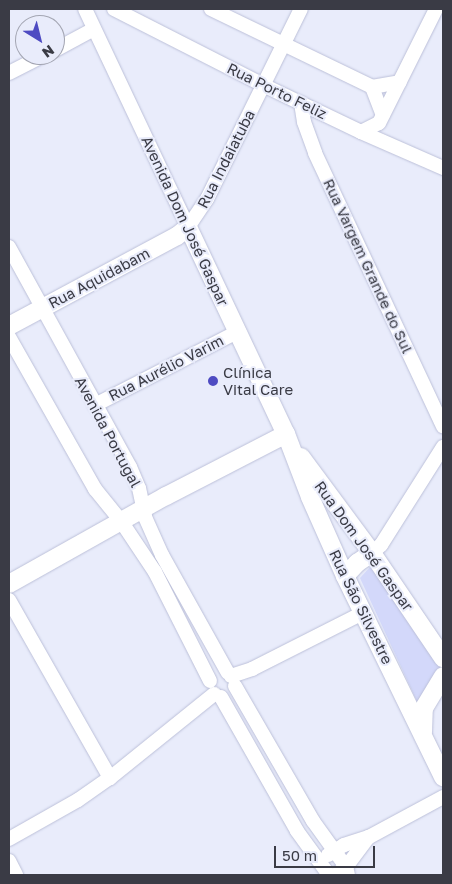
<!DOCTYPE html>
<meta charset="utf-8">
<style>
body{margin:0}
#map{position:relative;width:452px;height:884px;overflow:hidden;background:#e9ecfb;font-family:"Golos Text",sans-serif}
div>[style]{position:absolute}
.green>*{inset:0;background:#d3d8fa}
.roads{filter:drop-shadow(0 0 1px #bcc0d9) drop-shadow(0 0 1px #bcc0d9)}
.minor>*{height:14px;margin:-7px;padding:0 7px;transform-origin:7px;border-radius:7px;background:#fff}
.major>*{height:18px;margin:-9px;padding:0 9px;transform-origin:9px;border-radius:9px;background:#fff}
.dots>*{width:14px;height:14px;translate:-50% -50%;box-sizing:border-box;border:2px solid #e9ecfb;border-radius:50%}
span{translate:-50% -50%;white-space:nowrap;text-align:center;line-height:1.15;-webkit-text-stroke:4px #e9ecfb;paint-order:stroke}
.street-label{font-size:15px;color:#3a3b45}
.poi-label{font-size:15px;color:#3a3b45}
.left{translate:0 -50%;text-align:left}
.frame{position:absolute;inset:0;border:10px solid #3a3b45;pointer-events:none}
.north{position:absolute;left:15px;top:15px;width:50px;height:50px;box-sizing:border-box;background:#e9ecfb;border:1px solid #a3a5b2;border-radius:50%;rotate:144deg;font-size:14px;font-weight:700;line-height:20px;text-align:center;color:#3a3b45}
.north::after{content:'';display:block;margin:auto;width:18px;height:22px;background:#4e4bc2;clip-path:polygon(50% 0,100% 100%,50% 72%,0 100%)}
.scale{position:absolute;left:274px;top:846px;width:101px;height:22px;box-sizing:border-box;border:2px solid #3a3b45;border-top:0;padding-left:6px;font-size:15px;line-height:18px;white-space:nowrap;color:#3a3b45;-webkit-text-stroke:4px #e9ecfb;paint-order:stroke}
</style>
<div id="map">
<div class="green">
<i style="clip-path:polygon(372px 565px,443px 669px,419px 706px,360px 578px)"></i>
</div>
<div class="roads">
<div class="minor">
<i style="left:85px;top:9px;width:241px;rotate:64.7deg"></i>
<i style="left:188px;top:227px;width:34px;rotate:-56deg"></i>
<i style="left:207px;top:199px;width:212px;rotate:-63.7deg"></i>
<i style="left:114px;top:9px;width:167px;rotate:27deg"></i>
<i style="left:263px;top:85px;width:109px;rotate:25.6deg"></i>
<i style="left:361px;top:132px;width:90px;rotate:23.7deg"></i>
<i style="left:211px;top:9px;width:179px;rotate:25.8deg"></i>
<i style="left:372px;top:87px;width:28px;rotate:-10deg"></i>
<i style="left:55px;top:50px;width:44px;rotate:-28.3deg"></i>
<i style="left:9px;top:73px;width:39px;rotate:-27deg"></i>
<i style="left:372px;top:87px;width:30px;rotate:69deg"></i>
<i style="left:301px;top:103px;width:19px;rotate:81deg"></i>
<i style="left:304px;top:122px;width:33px;rotate:70deg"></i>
<i style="left:315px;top:153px;width:302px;rotate:64.9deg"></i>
<i style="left:361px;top:132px;width:20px;rotate:-27deg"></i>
<i style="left:379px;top:123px;width:127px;rotate:-63.4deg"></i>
<i style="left:9px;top:247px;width:251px;rotate:61.2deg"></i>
<i style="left:130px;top:467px;width:23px;rotate:67deg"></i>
<i style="left:139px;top:488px;width:30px;rotate:78deg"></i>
<i style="left:145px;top:517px;width:42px;rotate:65.9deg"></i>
<i style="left:162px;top:555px;width:135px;rotate:60.8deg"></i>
<i style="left:9px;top:337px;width:175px;rotate:60.5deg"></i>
<i style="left:95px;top:489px;width:41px;rotate:50.9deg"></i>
<i style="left:121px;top:521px;width:61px;rotate:56.3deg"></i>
<i style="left:155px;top:572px;width:122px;rotate:63.2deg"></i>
<i style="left:95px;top:405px;width:160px;rotate:-27.2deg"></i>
<i style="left:372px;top:553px;width:12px;rotate:-42deg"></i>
<i style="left:381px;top:545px;width:116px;rotate:-57.7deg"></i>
<i style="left:9px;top:600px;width:205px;rotate:60.4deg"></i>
<i style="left:231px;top:676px;width:22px;rotate:-18deg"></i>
<i style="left:252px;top:669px;width:124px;rotate:-26.8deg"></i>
<i style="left:235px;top:686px;width:156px;rotate:60deg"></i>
<i style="left:313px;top:821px;width:57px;rotate:54.3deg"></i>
<i style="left:346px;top:867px;width:8px;rotate:76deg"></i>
<i style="left:221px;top:697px;width:154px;rotate:60.4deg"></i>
<i style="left:297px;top:831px;width:54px;rotate:54deg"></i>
<i style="left:9px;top:839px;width:79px;rotate:-29.5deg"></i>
<i style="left:78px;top:800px;width:39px;rotate:-35deg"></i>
<i style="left:110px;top:778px;width:134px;rotate:-38.9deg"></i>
<i style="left:328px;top:855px;width:19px;rotate:-32deg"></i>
<i style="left:344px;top:845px;width:26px;rotate:-18deg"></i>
<i style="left:369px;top:837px;width:84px;rotate:-28.4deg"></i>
<i style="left:9px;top:861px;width:16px;rotate:63deg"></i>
<i style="left:339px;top:872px;width:9px;rotate:-36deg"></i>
<i style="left:346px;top:867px;width:38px;rotate:-53deg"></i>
</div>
<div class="major">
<i style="left:9px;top:326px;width:191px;rotate:-28.2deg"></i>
<i style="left:177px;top:236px;width:14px;rotate:-39deg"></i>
<i style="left:188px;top:227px;width:229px;rotate:64.7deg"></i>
<i style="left:286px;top:434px;width:67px;rotate:69.1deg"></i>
<i style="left:310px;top:497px;width:86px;rotate:66.1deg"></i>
<i style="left:345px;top:576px;width:224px;rotate:64deg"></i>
<i style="left:301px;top:457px;width:119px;rotate:53.5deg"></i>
<i style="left:372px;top:553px;width:127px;rotate:55.9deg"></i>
<i style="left:345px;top:576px;width:18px;rotate:-47deg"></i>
<i style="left:357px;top:563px;width:18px;rotate:-34deg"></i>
<i style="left:9px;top:584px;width:180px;rotate:-29.3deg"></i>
<i style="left:166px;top:496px;width:135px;rotate:-27.3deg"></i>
<i style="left:423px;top:732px;width:24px;rotate:-88deg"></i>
<i style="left:424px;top:708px;width:37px;rotate:-59deg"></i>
</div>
</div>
<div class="dots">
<i style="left:213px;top:381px;background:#4e4bc2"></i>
</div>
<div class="street-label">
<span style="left:277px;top:91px;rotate:26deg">Rua Porto Feliz</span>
<span style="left:226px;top:159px;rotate:-63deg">Rua Indaiatuba</span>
<span style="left:185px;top:221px;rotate:65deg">Avenida Dom José Gaspar</span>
<span style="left:368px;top:266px;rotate:65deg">Rua Vargem Grande do Sul</span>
<span style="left:99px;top:278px;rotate:-28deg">Rua Aquidabam</span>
<span style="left:166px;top:368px;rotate:-27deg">Rua Aurélio Varim</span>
<span style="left:108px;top:432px;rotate:62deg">Avenida Portugal</span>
<span style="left:364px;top:546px;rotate:54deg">Rua Dom José Gaspar</span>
<span style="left:361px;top:607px;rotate:64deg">Rua São Silvestre</span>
</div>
<div class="poi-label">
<span class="left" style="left:223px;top:381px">Clínica<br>Vital Care</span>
</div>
<div class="frame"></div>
<div class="north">N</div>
<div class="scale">50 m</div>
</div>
